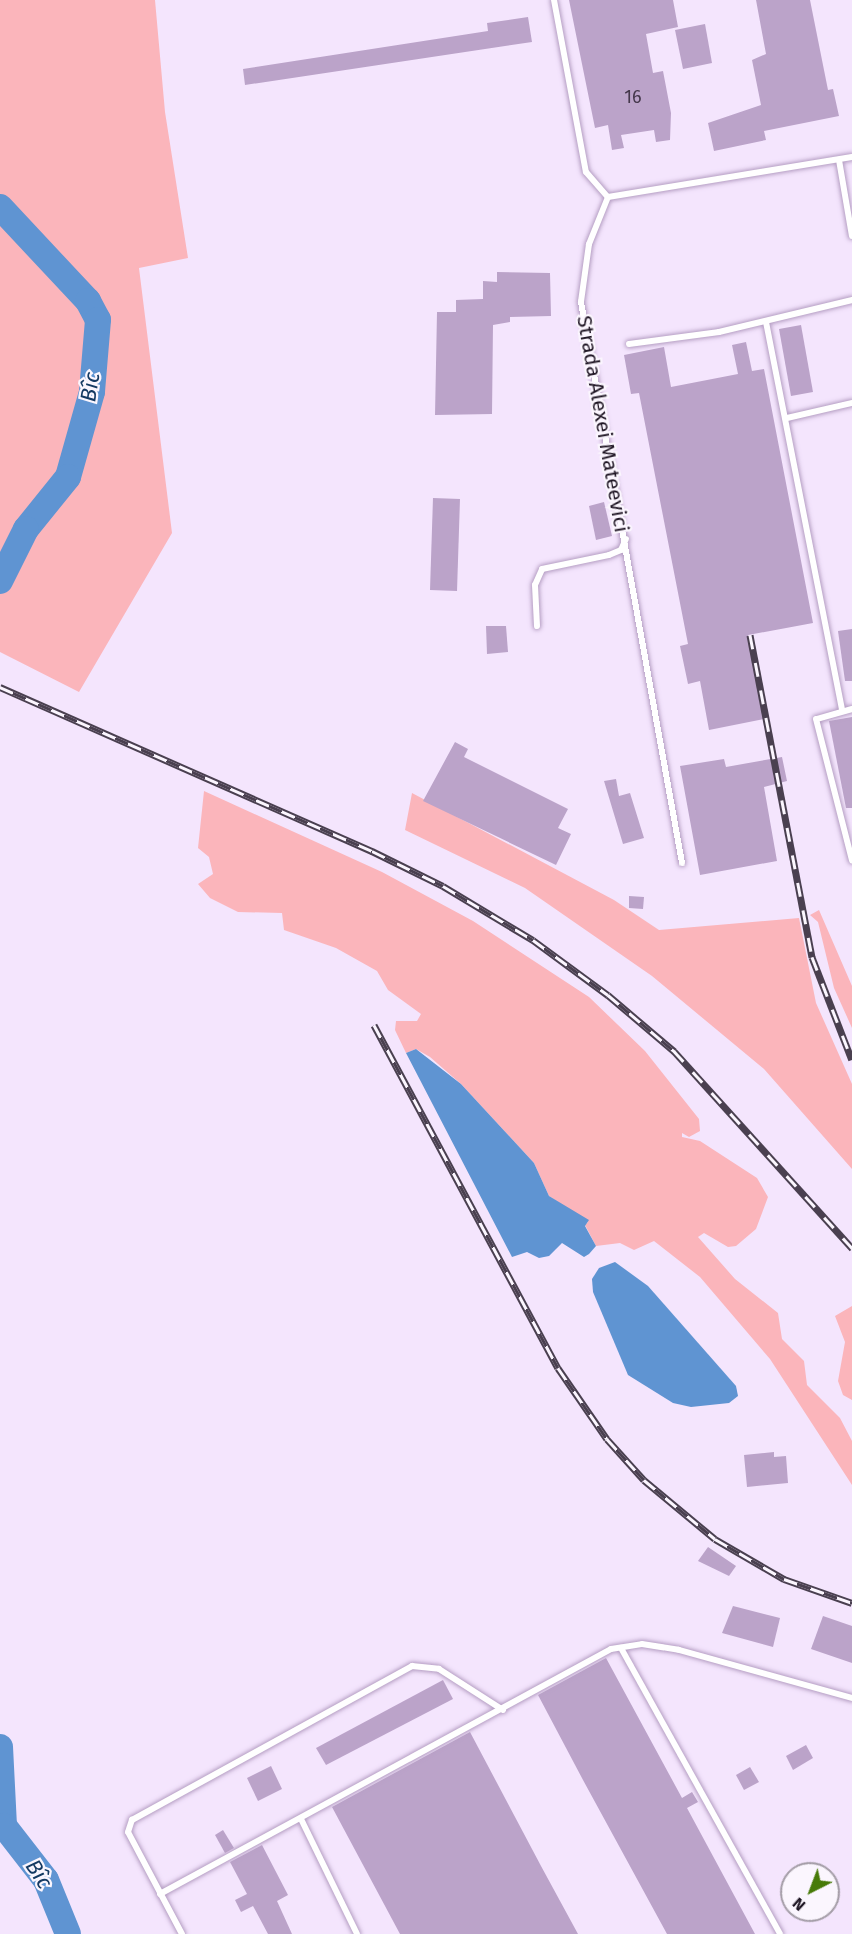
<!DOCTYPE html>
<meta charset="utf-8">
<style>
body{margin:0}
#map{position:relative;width:852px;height:1934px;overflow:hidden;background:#f4e5fd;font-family:"Fira Sans",sans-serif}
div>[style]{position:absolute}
.green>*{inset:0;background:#fbb5bb}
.water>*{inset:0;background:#5f94d2}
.river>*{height:26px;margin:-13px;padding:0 13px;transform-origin:13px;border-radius:13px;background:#5f94d2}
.building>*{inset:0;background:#bba3c9}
.roads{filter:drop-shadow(0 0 2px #b59ec3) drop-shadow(0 0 2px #b59ec3)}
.lane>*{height:6px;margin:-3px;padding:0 3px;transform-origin:3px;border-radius:3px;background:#fff}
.rail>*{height:7px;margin-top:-3.5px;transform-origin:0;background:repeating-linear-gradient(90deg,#fbf6fe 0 14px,#4a4050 0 28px);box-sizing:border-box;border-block:2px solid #4a4050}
span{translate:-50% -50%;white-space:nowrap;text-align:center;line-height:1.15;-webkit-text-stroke:4.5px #fbf6fe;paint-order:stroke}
.number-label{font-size:18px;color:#45384c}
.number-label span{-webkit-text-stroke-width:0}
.street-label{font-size:21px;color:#1e1523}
.water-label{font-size:22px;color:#143962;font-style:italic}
.north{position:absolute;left:780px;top:1862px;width:60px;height:60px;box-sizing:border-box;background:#fbf6fe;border:2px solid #a39ca6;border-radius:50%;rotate:222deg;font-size:16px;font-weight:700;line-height:24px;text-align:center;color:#1e1523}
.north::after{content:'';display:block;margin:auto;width:21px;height:27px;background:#477a08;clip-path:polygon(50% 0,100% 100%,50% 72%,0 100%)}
</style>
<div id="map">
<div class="green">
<i style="clip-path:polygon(0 0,155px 0,165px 112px,188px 258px,139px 268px,172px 533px,79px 692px,0 652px)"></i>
<i style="clip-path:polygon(204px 791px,382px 872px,473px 921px,589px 997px,645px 1051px,699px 1119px,700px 1131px,689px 1137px,682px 1133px,682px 1137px,700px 1141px,757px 1178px,768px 1197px,756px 1229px,736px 1246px,728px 1247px,704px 1233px,698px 1237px,735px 1279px,778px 1313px,782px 1339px,804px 1361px,807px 1385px,840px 1418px,852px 1441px,852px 1485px,770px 1359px,700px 1277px,654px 1241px,634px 1250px,620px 1243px,596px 1246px,585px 1225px,588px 1222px,549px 1196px,534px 1163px,461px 1084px,430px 1057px,416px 1049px,406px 1053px,395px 1030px,396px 1021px,417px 1021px,421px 1014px,388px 990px,377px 971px,336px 948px,284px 930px,282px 913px,238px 912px,210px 898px,198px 884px,213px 874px,209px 857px,198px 848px)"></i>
<i style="clip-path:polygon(412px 793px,614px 900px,659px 930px,799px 918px,816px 1003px,852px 1084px,852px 1169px,764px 1069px,652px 976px,525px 888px,405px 830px)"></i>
<i style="clip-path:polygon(819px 910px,852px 986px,852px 1028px,834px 988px,818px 922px,810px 915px)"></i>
<i style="clip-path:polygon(852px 1306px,852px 1400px,843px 1395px,838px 1381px,845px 1342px,835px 1316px)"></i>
</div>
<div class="water">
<i style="clip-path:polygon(416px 1049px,461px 1084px,534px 1163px,549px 1196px,589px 1220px,585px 1226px,596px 1246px,589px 1254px,584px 1257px,562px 1243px,549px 1256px,539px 1258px,527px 1252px,512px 1257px,406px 1053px)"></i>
<i style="clip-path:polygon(615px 1262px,648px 1286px,736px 1386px,738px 1396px,729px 1403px,691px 1407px,673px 1403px,628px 1375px,593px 1292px,592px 1279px,599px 1268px)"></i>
</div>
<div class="river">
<i style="left:0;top:207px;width:129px;rotate:46.9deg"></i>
<i style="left:88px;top:301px;width:21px;rotate:62deg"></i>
<i style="left:98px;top:320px;width:72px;rotate:94.8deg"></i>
<i style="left:92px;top:392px;width:88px;rotate:105.8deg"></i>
<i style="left:68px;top:477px;width:67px;rotate:128.9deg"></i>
<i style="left:26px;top:529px;width:58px;rotate:116.6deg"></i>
<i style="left:0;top:1747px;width:79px;rotate:87.1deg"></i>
<i style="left:4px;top:1826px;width:68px;rotate:52.1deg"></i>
<i style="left:46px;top:1880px;width:58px;rotate:67.8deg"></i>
</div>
<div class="building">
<i style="clip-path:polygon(569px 0,673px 0,678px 27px,646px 34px,653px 73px,663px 71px,671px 113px,670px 140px,656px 142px,654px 130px,621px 135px,624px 148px,612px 150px,608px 125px,595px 128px)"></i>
<i style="clip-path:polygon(756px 0,810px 0,828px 90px,833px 89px,839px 116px,764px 131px,766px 140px,714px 151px,708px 123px,761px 105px,752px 60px,766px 54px)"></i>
<i style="clip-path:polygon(528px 17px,532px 42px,245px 85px,243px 69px,488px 31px,487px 23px)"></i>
<i style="clip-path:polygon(705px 24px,712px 63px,683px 69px,675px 30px)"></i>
<i style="clip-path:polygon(497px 272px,550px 273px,551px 316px,510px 317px,510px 322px,493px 325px,492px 414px,435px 415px,437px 312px,456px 312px,456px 300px,483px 299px,483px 281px,497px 282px)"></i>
<i style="clip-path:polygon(801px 325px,813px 392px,791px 396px,779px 329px)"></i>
<i style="clip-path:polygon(746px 342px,752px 371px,764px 369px,813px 623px,748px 635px,764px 719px,709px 730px,700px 681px,688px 684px,680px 646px,688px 644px,639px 393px,631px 394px,624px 355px,664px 347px,671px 387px,738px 374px,732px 345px)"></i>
<i style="clip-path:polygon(433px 498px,460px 499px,457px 591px,430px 590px)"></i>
<i style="clip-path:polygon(604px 502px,612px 536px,596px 540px,589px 506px)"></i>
<i style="clip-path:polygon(486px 626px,506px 626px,508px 652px,487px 654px)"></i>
<i style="clip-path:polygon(852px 629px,852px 681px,845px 681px,838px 631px)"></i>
<i style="clip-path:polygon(852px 717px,852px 808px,846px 808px,829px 721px)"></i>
<i style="clip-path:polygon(455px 742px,468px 749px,464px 757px,568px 809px,558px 828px,571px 834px,556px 865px,423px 801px)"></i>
<i style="clip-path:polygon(782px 757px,787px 781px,764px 787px,777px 861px,700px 875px,680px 766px,724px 759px,726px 767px)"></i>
<i style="clip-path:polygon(616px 779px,619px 796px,630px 793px,644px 838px,623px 844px,604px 781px)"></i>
<i style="clip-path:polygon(629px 896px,644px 897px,643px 909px,629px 908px)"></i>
<i style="clip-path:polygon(774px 1452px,774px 1457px,786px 1456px,788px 1483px,747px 1487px,744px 1455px)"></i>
<i style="clip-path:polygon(708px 1547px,736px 1566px,729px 1576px,698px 1561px)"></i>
<i style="clip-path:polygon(733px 1606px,780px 1618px,773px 1647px,722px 1633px)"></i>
<i style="clip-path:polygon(823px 1616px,852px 1626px,852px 1663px,811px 1649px)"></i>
<i style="clip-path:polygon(606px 1658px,682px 1798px,692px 1792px,698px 1802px,687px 1808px,755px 1934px,667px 1934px,583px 1780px,538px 1695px)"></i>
<i style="clip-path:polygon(443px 1680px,453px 1699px,326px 1765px,316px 1748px)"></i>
<i style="clip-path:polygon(470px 1732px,541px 1866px,578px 1934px,400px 1934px,332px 1807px)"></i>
<i style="clip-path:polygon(806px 1745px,813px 1758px,793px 1770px,786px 1756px)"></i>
<i style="clip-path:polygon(271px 1766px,282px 1789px,258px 1801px,247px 1778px)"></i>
<i style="clip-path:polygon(750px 1767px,759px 1782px,744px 1790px,736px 1775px)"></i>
<i style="clip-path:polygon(223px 1830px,234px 1848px,225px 1853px,215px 1835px)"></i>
<i style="clip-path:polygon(262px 1845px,288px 1895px,277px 1901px,292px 1934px,268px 1934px,253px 1906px,241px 1912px,235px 1900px,247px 1894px,230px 1862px)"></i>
</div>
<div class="roads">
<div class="lane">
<i style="left:554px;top:0;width:175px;rotate:79.5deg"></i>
<i style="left:586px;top:172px;width:33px;rotate:49deg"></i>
<i style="left:839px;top:160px;width:77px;rotate:80.3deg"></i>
<i style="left:608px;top:197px;width:51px;rotate:112deg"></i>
<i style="left:589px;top:244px;width:59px;rotate:97.9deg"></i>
<i style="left:581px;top:302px;width:570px;rotate:79.79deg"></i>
<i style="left:608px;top:197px;width:247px;rotate:-9.3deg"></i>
<i style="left:766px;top:322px;width:396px;rotate:78.9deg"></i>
<i style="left:629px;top:344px;width:91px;rotate:-7.6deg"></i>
<i style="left:719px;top:332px;width:137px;rotate:-13.5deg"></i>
<i style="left:787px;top:418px;width:67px;rotate:-13deg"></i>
<i style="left:537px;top:626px;width:41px;rotate:-92.8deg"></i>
<i style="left:535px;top:585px;width:17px;rotate:-66deg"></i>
<i style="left:542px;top:569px;width:68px;rotate:-11.8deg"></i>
<i style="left:609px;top:555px;width:13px;rotate:-23deg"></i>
<i style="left:621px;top:550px;width:12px;rotate:-66deg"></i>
<i style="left:852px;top:709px;width:37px;rotate:164deg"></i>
<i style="left:816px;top:719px;width:146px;rotate:75.7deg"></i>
<i style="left:621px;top:1648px;width:327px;rotate:60.9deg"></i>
<i style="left:301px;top:1819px;width:128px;rotate:64deg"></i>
<i style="left:160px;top:1894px;width:513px;rotate:-28.51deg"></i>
<i style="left:611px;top:1649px;width:31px;rotate:-9deg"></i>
<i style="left:642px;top:1644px;width:37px;rotate:9deg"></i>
<i style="left:679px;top:1650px;width:180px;rotate:15.5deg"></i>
<i style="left:182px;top:1934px;width:115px;rotate:-117.9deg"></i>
<i style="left:128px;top:1832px;width:13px;rotate:-72deg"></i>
<i style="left:132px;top:1820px;width:320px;rotate:-28.8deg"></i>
<i style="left:412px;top:1666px;width:27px;rotate:6deg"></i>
<i style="left:439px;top:1669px;width:76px;rotate:32.6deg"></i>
</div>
</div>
<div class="rail">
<i style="left:750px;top:635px;width:328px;rotate:79.1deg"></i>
<i style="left:812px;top:957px;width:110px;rotate:68.8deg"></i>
<i style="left:0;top:687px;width:407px;rotate:23.8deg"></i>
<i style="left:372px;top:851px;width:79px;rotate:26.2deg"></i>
<i style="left:443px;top:886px;width:105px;rotate:31deg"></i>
<i style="left:533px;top:940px;width:93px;rotate:36.3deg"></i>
<i style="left:608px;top:995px;width:87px;rotate:40.3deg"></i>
<i style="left:674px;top:1051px;width:266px;rotate:47.9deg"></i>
<i style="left:374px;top:1025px;width:389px;rotate:61.8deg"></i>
<i style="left:558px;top:1368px;width:86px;rotate:55.4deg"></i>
<i style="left:607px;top:1439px;width:55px;rotate:47.9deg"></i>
<i style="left:644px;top:1480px;width:92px;rotate:39.7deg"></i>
<i style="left:715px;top:1539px;width:80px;rotate:30.1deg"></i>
<i style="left:784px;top:1579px;width:72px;rotate:19.4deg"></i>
</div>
<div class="number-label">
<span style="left:633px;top:97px">16</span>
</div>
<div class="street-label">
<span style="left:603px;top:424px;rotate:80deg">Strada Alexei Mateevici</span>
</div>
<div class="water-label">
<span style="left:90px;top:387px;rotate:-81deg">Bîc</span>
<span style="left:39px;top:1874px;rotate:57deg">Bîc</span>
</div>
<div class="north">N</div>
</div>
